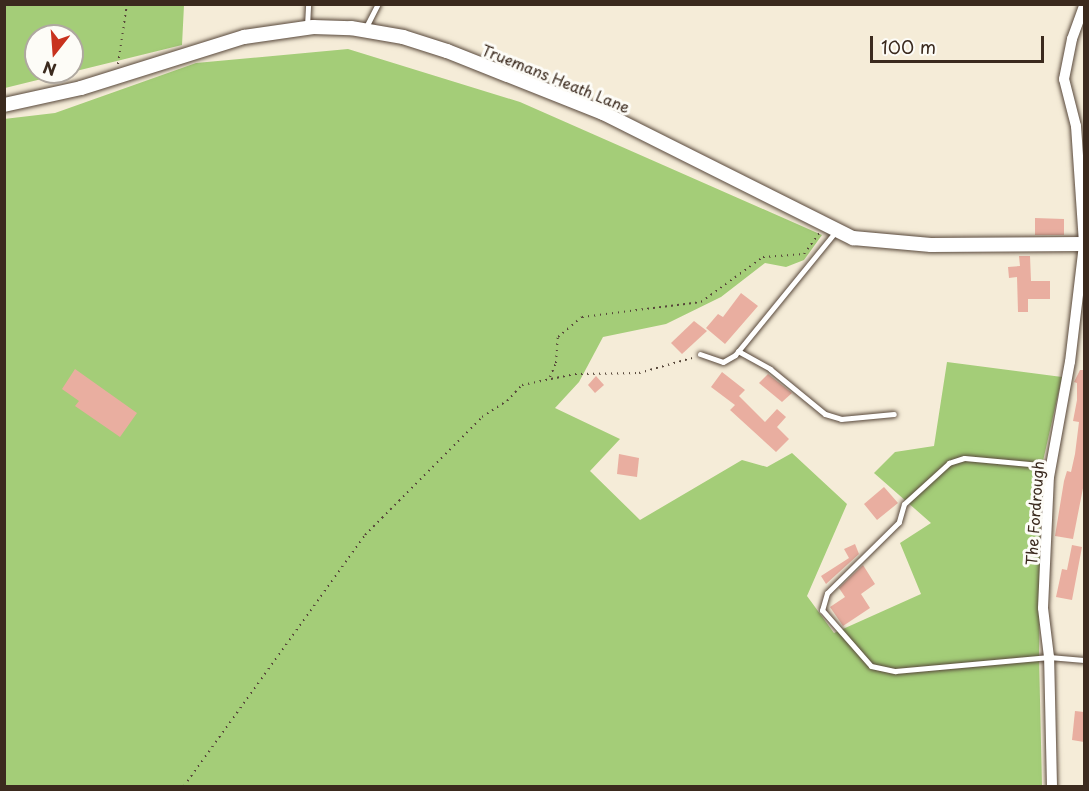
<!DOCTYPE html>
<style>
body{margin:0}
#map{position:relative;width:1089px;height:791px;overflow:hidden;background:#f5ecd8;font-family:"Playpen Sans",sans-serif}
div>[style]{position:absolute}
.green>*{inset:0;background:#a4cd78}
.building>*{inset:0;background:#e9aea0}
.path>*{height:2px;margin-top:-1px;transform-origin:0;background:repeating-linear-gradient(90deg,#57473a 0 1.5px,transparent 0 6px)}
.roads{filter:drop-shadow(0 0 2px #57473a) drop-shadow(0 0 2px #57473a)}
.service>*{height:5px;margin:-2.5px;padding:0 2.5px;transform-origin:2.5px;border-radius:2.5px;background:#fff}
.minor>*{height:10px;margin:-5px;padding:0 5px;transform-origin:5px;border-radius:5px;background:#fff}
.tertiary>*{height:14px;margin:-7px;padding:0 7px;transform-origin:7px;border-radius:7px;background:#fff}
span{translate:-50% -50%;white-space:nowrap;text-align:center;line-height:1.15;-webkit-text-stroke:6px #fdfcf7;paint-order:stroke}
.street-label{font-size:15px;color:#3b2a1e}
.frame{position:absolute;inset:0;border:6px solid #3b2a1e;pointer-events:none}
.north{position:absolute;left:24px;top:24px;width:60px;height:60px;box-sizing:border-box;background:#fdfcf7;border:2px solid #afa8a0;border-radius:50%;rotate:197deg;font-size:16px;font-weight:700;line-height:24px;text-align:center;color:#3b2a1e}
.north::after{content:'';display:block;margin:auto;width:21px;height:27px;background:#c8321e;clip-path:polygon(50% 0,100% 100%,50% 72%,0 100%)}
.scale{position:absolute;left:870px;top:36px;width:174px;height:27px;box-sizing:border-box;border:3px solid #3b2a1e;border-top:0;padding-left:8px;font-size:18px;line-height:21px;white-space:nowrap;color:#3b2a1e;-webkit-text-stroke:4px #fdfcf7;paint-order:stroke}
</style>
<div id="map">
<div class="green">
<i style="clip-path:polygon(4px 5px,184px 5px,182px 45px,72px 72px,72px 36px,36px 36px,36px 72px,70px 72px,5px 88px)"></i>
<i style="clip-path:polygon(348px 49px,520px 102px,822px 235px,804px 260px,786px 267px,765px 263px,721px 297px,666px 324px,603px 337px,579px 382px,555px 408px,620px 439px,590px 471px,640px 520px,742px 460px,767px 467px,792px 453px,847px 504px,807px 596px,834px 633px,921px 594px,900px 543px,931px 523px,874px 473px,895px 452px,934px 446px,947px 362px,1062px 377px,1041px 470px,1039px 657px,1042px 786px,5px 786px,4px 119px,55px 113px,196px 63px)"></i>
</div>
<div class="building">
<i style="clip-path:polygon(1035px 218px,1064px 219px,1064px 235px,1035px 235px)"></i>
<i style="clip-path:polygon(1019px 256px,1030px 256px,1031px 281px,1050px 281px,1050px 299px,1028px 299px,1028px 312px,1018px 312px,1017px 277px,1009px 278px,1008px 267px,1020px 266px)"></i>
<i style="clip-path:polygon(741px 293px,758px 306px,725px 344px,706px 328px,718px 314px,723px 317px)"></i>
<i style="clip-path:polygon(694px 321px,707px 331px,682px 354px,671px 343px)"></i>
<i style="clip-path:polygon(75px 369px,137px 413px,120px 437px,75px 406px,79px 401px,62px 389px)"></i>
<i style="clip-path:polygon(1080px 370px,1084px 370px,1084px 483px,1073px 539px,1055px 536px,1064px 481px,1067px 471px,1071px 472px,1075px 454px,1079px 422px,1073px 421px,1077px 400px,1077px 383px,1074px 382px)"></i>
<i style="clip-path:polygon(722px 372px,745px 390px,739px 396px,765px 422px,777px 409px,786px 417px,777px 427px,789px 439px,776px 452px,730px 410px,735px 405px,711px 387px)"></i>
<i style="clip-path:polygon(768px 374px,792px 393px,782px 402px,759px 383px)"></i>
<i style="clip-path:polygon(596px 376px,604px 385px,595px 393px,588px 385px)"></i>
<i style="clip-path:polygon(619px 454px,639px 458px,637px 477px,617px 474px)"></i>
<i style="clip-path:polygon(884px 487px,898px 503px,877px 520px,864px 504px)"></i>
<i style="clip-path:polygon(855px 544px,859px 554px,826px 584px,821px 576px,849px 558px,844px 549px)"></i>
<i style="clip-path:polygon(1072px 545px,1082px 547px,1072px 600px,1056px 597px,1062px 569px,1067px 570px)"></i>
<i style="clip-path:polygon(863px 565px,875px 584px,861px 594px,870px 608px,843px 626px,830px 607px,845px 597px,839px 588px)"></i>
<i style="clip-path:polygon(1075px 711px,1084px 712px,1084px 742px,1072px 740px)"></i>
</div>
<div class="path">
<i style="left:118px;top:64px;width:61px;rotate:-81.5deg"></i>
<i style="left:550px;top:377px;width:15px;rotate:-67deg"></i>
<i style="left:556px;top:363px;width:26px;rotate:-86deg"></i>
<i style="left:558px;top:337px;width:31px;rotate:-40deg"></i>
<i style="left:582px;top:317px;width:120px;rotate:-7.2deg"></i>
<i style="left:701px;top:302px;width:77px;rotate:-36deg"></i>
<i style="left:763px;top:257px;width:41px;rotate:-4.2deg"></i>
<i style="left:804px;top:254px;width:26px;rotate:-54deg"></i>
<i style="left:184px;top:786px;width:309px;rotate:-54.2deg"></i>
<i style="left:365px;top:535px;width:166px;rotate:-45.2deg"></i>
<i style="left:482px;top:417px;width:30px;rotate:-33deg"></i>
<i style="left:507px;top:401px;width:22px;rotate:-47deg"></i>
<i style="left:522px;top:385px;width:54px;rotate:-11.7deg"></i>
<i style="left:575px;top:374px;width:64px;rotate:-0.9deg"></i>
<i style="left:639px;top:373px;width:55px;rotate:-15.8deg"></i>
</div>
<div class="roads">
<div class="service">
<i style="left:307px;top:26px;width:22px;rotate:-87deg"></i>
<i style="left:365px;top:29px;width:28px;rotate:-63deg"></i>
<i style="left:738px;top:351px;width:37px;rotate:29deg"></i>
<i style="left:770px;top:369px;width:71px;rotate:39.3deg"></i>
<i style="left:825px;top:414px;width:17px;rotate:17deg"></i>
<i style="left:841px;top:419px;width:53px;rotate:-5.4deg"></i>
<i style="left:700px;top:354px;width:24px;rotate:19deg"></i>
<i style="left:723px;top:362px;width:14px;rotate:-30deg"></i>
<i style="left:735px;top:355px;width:160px;rotate:-50.8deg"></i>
<i style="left:1051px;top:466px;width:87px;rotate:-174.7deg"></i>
<i style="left:964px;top:458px;width:16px;rotate:162deg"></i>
<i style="left:949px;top:463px;width:61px;rotate:137.7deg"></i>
<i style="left:904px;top:504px;width:19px;rotate:106deg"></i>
<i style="left:899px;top:522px;width:101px;rotate:135.4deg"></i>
<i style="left:827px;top:593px;width:18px;rotate:106deg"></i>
<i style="left:822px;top:610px;width:74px;rotate:48.8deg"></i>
<i style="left:871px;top:666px;width:25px;rotate:12deg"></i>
<i style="left:895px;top:671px;width:155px;rotate:-5.2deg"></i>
<i style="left:1049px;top:657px;width:35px;rotate:5deg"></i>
</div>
<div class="minor">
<i style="left:1084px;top:6px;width:35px;rotate:110deg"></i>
<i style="left:1072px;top:39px;width:41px;rotate:101.3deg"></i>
<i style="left:1064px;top:79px;width:49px;rotate:75.7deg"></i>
<i style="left:1076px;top:126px;width:117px;rotate:86.1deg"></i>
<i style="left:1052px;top:786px;width:129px;rotate:-91.3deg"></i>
<i style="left:1049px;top:657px;width:49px;rotate:-97deg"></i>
<i style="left:1043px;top:608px;width:131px;rotate:-87.4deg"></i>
<i style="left:1049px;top:477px;width:117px;rotate:-79.7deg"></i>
<i style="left:1070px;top:362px;width:119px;rotate:-83.2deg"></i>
</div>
<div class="tertiary">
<i style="left:4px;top:105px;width:79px;rotate:-12.4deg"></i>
<i style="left:81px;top:88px;width:171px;rotate:-17.4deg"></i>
<i style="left:244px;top:37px;width:70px;rotate:-8.2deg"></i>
<i style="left:313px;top:27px;width:38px;rotate:2deg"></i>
<i style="left:351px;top:28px;width:53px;rotate:9.8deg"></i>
<i style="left:403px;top:37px;width:46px;rotate:17.7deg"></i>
<i style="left:447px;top:51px;width:168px;rotate:21.7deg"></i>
<i style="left:603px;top:113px;width:280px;rotate:26.6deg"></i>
<i style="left:853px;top:238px;width:78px;rotate:5.1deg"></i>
<i style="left:931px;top:245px;width:153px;rotate:-0.4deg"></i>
</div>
</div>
<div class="street-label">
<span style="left:556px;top:78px;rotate:22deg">Truemans Heath Lane</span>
<span style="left:1034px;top:513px;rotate:-86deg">The Fordrough</span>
</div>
<div class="frame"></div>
<div class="north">N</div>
<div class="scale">100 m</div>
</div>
